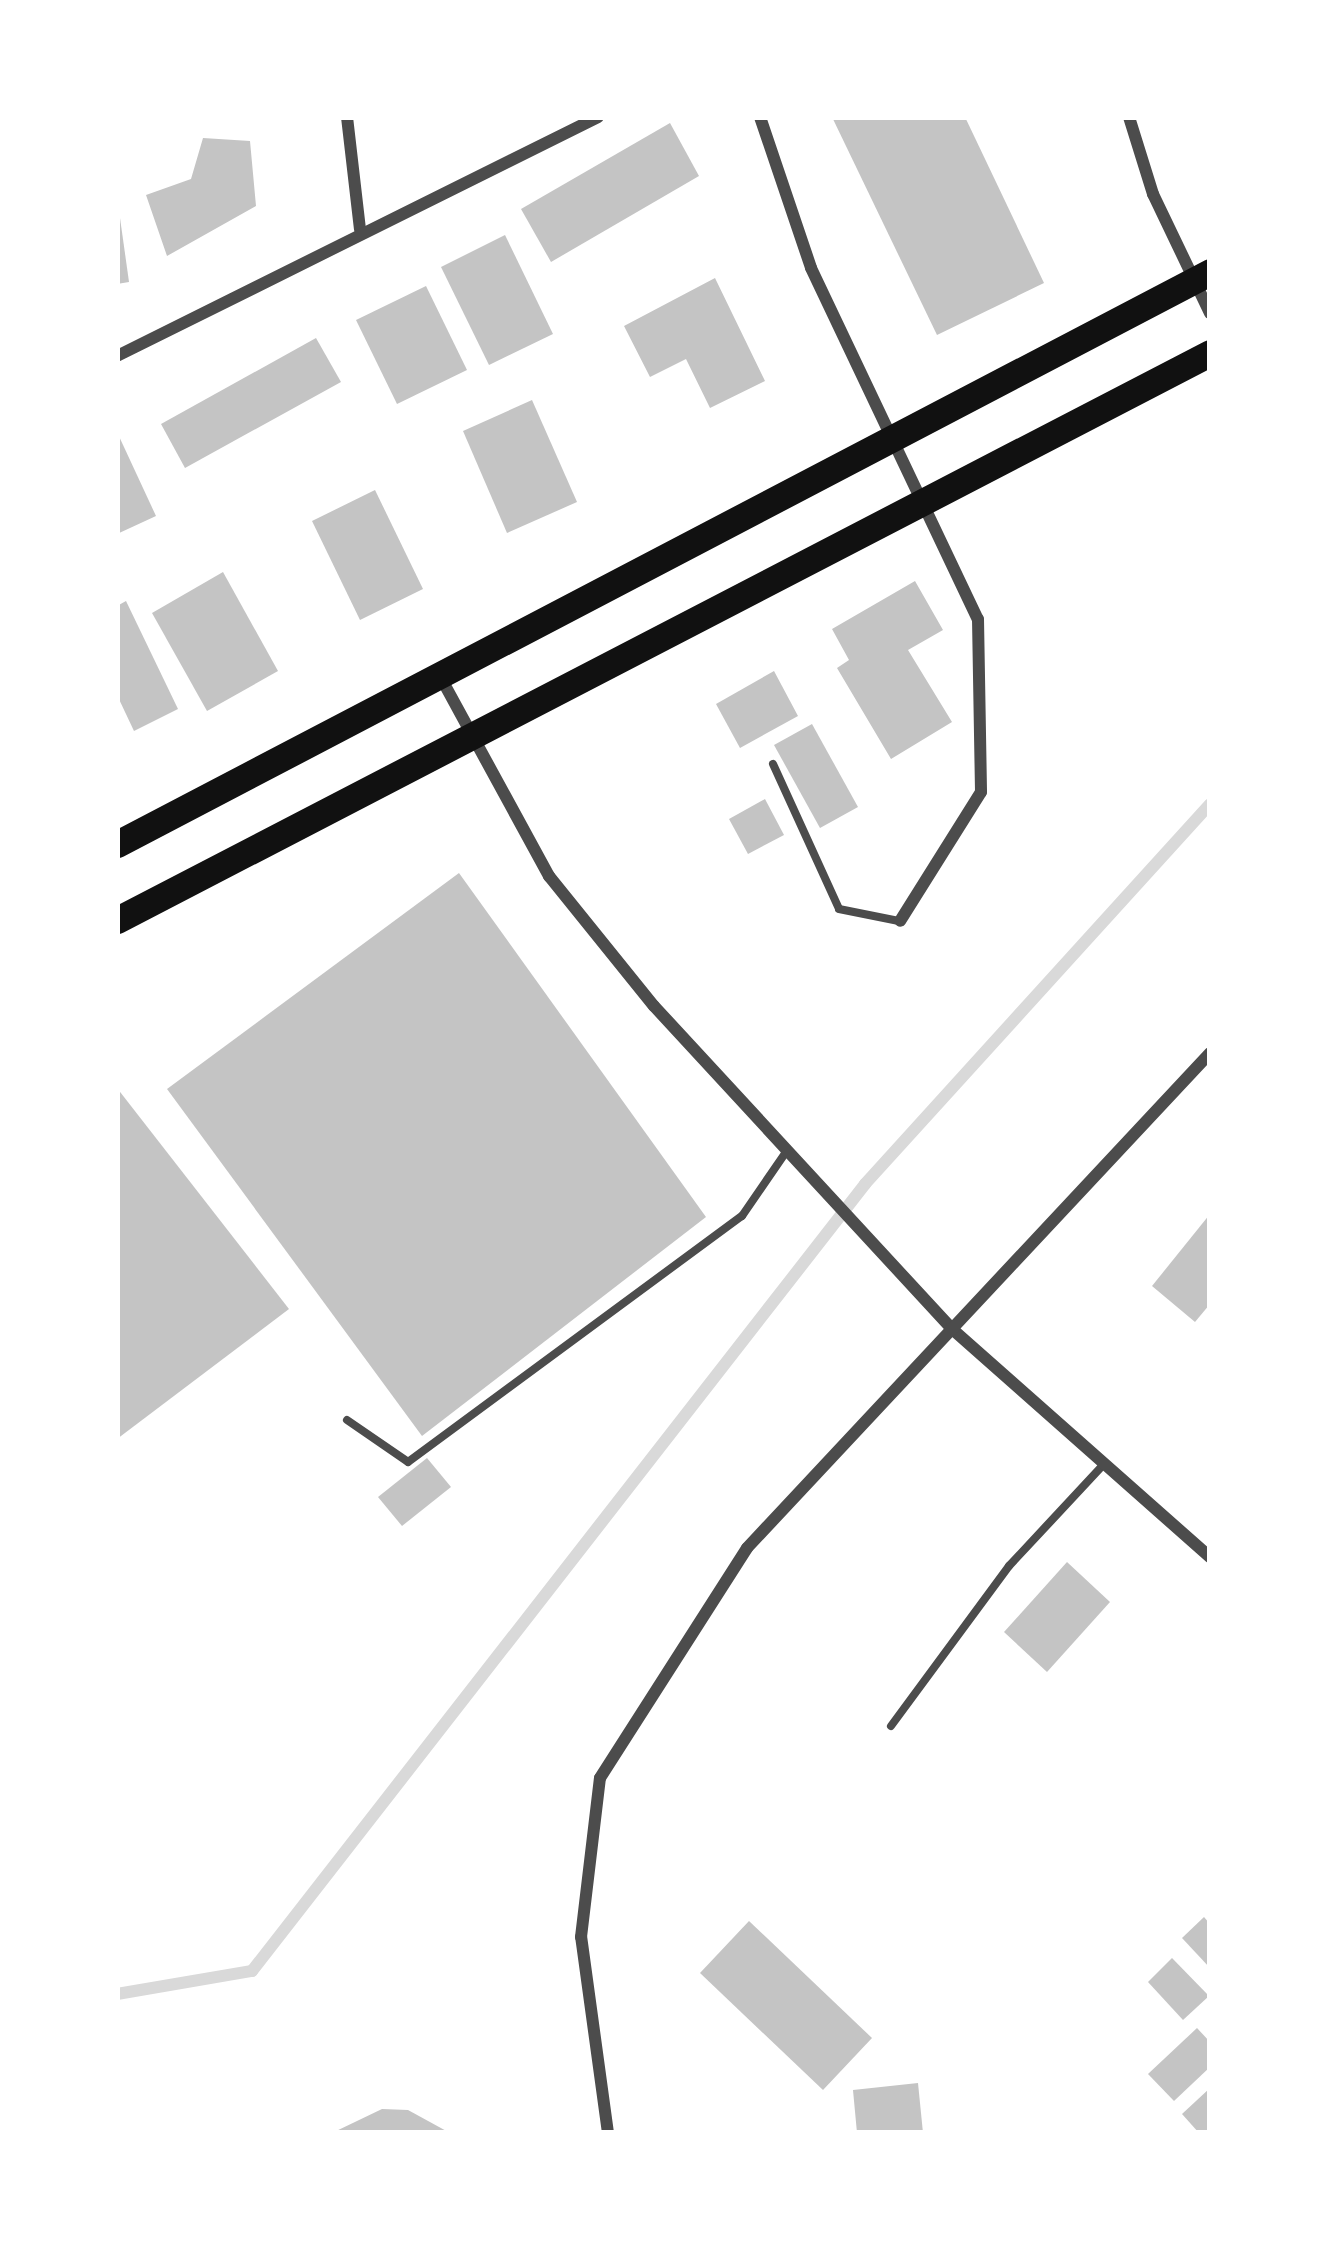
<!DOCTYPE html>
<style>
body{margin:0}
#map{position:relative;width:1327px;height:2250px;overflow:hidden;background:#fff;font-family:"Fira Sans",sans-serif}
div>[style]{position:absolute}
.stream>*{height:12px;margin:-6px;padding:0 6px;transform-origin:6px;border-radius:6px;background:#d9d9d9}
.building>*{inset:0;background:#c4c4c4}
.service>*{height:8px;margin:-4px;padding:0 4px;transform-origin:4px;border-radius:4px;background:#4c4c4c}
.minor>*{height:12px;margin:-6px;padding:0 6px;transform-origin:6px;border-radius:6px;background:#4c4c4c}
.trunk>*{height:27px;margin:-13.5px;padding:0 13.5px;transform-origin:13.5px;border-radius:13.5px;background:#111}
span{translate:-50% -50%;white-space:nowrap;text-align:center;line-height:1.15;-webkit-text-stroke:12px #fff;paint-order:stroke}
.frame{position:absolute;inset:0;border:120px solid #fff;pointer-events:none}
</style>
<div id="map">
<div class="stream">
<i style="left:117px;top:1994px;width:137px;rotate:-9.7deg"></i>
<i style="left:252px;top:1971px;width:998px;rotate:-52.08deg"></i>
<i style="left:865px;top:1184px;width:513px;rotate:-47.76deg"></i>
</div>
<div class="building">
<i style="clip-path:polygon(832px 117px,965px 117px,1044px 283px,937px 335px)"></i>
<i style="clip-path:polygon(670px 123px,699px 176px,551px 262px,521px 209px)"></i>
<i style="clip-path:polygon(203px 138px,250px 141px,256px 206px,167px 256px,146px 195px,191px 179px)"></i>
<i style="clip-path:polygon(120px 218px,129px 282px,117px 284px,117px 219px)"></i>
<i style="clip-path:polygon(505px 235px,553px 334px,489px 365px,441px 267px)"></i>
<i style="clip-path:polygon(715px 278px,765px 381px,710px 408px,686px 359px,650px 377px,624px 326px)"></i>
<i style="clip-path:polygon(426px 286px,467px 370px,397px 404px,356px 320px)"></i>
<i style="clip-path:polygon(316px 338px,341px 382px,185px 468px,161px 424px)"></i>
<i style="clip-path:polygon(532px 400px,577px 502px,507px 533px,463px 431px)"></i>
<i style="clip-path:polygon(117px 432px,156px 516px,117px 534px)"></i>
<i style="clip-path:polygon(375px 490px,423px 589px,360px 620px,312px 521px)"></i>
<i style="clip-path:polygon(223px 572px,278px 671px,207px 711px,152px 613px)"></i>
<i style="clip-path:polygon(915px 581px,943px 630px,908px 650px,952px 722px,891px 759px,837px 668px,849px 660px,832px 629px)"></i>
<i style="clip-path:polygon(126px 601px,178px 709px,134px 731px,117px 695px,117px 606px)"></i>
<i style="clip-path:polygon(774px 671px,798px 716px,740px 748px,716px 704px)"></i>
<i style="clip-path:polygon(812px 724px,858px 807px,820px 828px,774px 745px)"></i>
<i style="clip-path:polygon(765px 799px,784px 835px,748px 854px,729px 819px)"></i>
<i style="clip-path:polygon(459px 873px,706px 1217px,422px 1436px,167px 1089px)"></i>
<i style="clip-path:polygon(117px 1088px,289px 1309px,117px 1439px)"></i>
<i style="clip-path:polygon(1210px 1214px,1210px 1304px,1195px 1322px,1152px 1286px)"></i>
<i style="clip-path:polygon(427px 1458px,451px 1487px,402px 1526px,378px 1497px)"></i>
<i style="clip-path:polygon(1067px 1562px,1110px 1602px,1047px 1672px,1004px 1632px)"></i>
<i style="clip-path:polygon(1204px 1917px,1210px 1924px,1210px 1968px,1182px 1938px)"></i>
<i style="clip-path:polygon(749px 1921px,872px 2038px,823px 2090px,700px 1973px)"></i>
<i style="clip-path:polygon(1172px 1958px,1209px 1996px,1183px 2020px,1148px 1982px)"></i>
<i style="clip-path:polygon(1197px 2028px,1210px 2042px,1210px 2067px,1174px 2101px,1148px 2074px)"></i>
<i style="clip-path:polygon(918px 2083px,923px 2133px,857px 2133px,853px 2090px)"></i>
<i style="clip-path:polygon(1210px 2088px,1210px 2133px,1199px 2133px,1182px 2114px)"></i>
<i style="clip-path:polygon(382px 2109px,408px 2110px,450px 2133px,332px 2133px)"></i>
</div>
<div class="service">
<i style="left:773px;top:764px;width:159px;rotate:65.5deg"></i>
<i style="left:839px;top:909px;width:61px;rotate:11.3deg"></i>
<i style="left:347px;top:1420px;width:74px;rotate:34.5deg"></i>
<i style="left:408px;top:1462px;width:415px;rotate:-36.4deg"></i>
<i style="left:742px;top:1216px;width:78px;rotate:-55.5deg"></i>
<i style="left:891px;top:1726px;width:199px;rotate:-53.6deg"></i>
<i style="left:1009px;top:1566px;width:139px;rotate:-47deg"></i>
</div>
<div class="minor">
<i style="left:347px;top:117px;width:113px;rotate:83.4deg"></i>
<i style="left:760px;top:117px;width:159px;rotate:71.3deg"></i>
<i style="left:811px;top:268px;width:389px;rotate:64.6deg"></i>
<i style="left:978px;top:619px;width:173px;rotate:89deg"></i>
<i style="left:981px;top:792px;width:152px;rotate:122.1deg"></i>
<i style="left:1129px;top:117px;width:81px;rotate:72.7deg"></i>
<i style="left:1153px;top:194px;width:132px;rotate:64.4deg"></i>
<i style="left:117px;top:356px;width:537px;rotate:-26.42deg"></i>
<i style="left:441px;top:678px;width:226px;rotate:61.4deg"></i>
<i style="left:549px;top:876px;width:167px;rotate:51.1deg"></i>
<i style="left:654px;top:1006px;width:438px;rotate:47.3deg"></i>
<i style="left:951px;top:1328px;width:346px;rotate:41.5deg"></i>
<i style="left:608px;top:2133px;width:198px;rotate:-97.8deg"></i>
<i style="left:581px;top:1937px;width:160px;rotate:-83.2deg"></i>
<i style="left:600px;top:1778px;width:273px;rotate:-57.4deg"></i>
<i style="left:747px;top:1548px;width:678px;rotate:-46.91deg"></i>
</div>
<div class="trunk">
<i style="left:117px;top:844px;width:1234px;rotate:-27.62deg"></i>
<i style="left:117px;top:920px;width:1231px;rotate:-27.42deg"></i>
</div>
<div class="frame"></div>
</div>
